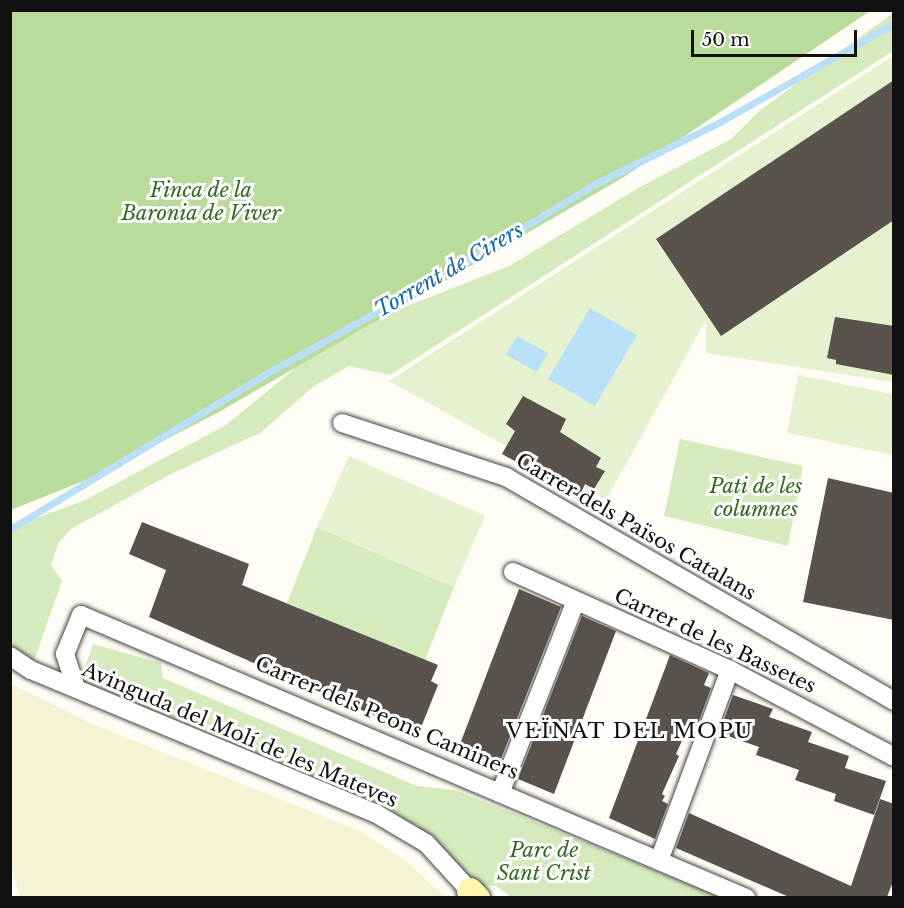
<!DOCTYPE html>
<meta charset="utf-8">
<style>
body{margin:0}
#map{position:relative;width:904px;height:908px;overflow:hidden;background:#fffdf5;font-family:"Libre Baskerville",serif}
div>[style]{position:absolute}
.farmland>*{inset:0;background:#f6f3d4}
.green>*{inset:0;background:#d5ebbd}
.forest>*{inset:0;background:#b9dc9c}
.pitch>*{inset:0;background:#e6f2cf}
.water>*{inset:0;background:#b9e0f7}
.stream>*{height:7px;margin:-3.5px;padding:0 3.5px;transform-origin:3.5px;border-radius:3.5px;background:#b9e0f7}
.building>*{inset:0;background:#5a524d}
.roads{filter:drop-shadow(0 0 2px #444) drop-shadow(0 0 2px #444)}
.street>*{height:18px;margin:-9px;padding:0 9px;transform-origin:9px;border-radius:9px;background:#fff}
.secondary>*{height:26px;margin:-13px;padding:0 13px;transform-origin:13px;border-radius:13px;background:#fff6b0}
span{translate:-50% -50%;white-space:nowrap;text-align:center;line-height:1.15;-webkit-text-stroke:6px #fff;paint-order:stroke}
.park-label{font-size:20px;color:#2f6b1f;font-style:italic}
.street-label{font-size:20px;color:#111}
.water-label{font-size:21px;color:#1768a6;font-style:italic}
.neighbourhood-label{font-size:21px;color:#111;letter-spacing:1.5px}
.frame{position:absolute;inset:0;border:12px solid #111;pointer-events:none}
.scale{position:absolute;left:691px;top:30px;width:166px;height:27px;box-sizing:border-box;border:3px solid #111;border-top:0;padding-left:8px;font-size:18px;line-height:21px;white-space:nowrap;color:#111;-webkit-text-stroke:4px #fff;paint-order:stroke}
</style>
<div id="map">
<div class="farmland">
<i style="clip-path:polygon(11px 684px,93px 724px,360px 831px,405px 860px,445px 897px,20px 897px,11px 867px)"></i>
</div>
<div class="green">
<i style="clip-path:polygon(893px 13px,893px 51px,390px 375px,349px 366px,313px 387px,260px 433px,169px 475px,71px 529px,59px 542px,51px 565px,62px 581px,32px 666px,11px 651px,11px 527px,83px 501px,226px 425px,338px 333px,509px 266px,638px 188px,731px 139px,759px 111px)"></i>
<i style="clip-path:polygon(680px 439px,803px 466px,788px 546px,664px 516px)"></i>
<i style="clip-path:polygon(317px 527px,454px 587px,425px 660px,287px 603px)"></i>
<i style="clip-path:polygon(93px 644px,161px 663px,163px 678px,417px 786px,455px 790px,721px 897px,512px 898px,496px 886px,468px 885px,428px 837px,80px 682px)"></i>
</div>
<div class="forest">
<i style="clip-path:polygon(11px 10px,870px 10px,870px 11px,624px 177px,219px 412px,91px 478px,11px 510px)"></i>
</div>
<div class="pitch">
<i style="clip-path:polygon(893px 56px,893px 382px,706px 353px,706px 320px,606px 500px,584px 488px,578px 497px,502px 454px,506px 446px,389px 381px)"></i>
<i style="clip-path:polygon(798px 375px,893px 394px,893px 455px,787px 433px)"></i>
<i style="clip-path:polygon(349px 456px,485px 516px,454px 587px,317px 527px)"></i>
</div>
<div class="water">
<i style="clip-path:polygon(590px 308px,637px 335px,595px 406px,548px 379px)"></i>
<i style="clip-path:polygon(517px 336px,548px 353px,537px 372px,506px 355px)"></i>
</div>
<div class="stream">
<i style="left:10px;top:529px;width:297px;rotate:-31.2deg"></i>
<i style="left:264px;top:375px;width:253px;rotate:-29.3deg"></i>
<i style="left:485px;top:251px;width:127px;rotate:-31.4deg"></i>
<i style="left:593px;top:185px;width:142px;rotate:-26.4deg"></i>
<i style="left:720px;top:122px;width:200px;rotate:-29.6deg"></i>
</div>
<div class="building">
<i style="clip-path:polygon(894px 80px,894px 220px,721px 336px,656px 239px)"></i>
<i style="clip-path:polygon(835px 317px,894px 326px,894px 375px,836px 364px,836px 360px,827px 358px)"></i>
<i style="clip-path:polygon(523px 396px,566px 419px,560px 432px,601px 458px,596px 467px,605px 471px,594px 489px,585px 484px,579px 497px,502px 454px,515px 431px,506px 424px)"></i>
<i style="clip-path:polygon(828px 478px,894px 493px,894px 620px,803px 602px)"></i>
<i style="clip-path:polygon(142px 522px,249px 564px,242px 585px,438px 665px,431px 681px,438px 685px,418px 735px,149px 617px,166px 570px,129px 554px)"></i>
<i style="clip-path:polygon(519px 589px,561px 607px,497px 769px,457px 752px)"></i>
<i style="clip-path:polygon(582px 616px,616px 631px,554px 794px,518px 779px)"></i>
<i style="clip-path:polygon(670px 655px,709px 673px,704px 685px,711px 688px,697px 726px,690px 723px,676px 754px,679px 756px,662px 794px,665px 796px,662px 801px,668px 804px,655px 839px,609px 818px)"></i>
<i style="clip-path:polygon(733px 695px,773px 709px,769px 717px,812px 732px,808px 742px,849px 756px,845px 768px,886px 781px,874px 815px,834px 801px,836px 794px,795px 780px,799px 770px,756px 755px,759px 747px,719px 733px)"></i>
<i style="clip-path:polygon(880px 799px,894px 804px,894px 879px,887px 897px,789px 897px,676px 848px,689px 813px,851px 886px)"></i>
</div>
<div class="roads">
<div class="street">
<i style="left:342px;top:423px;width:173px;rotate:18.2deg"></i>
<i style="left:506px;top:477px;width:448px;rotate:30deg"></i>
<i style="left:513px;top:572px;width:238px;rotate:24.3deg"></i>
<i style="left:730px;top:670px;width:186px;rotate:27.9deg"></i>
<i style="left:10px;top:656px;width:25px;rotate:34deg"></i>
<i style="left:31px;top:670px;width:373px;rotate:22.6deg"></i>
<i style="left:375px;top:813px;width:59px;rotate:30.5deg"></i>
<i style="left:426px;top:843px;width:65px;rotate:47.5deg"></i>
<i style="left:76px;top:688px;width:36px;rotate:-108deg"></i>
<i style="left:65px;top:654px;width:42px;rotate:-67.7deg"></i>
<i style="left:81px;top:615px;width:723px;rotate:23.05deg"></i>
<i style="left:501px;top:791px;width:204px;rotate:-68.5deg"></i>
<i style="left:660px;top:858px;width:201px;rotate:-69.6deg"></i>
</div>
<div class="secondary">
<i style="left:470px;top:891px;width:10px;rotate:45deg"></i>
</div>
</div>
<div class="park-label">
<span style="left:201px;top:202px">Finca de la<br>Baronia de Viver</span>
<span style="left:756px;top:498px">Pati de les<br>columnes</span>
<span style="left:544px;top:862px">Parc de<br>Sant Crist</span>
</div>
<div class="street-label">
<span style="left:636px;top:527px;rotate:30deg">Carrer dels Països Catalans</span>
<span style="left:715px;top:641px;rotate:25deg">Carrer de les Bassetes</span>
<span style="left:387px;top:718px;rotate:23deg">Carrer dels Peons Caminers</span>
<span style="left:240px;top:735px;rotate:23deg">Avinguda del Molí de les Mateves</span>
</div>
<div class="water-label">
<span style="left:449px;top:270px;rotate:-30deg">Torrent de Cirers</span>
</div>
<div class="neighbourhood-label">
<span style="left:630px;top:731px">VEÏNAT DEL MOPU</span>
</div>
<div class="frame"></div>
<div class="scale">50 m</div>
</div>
